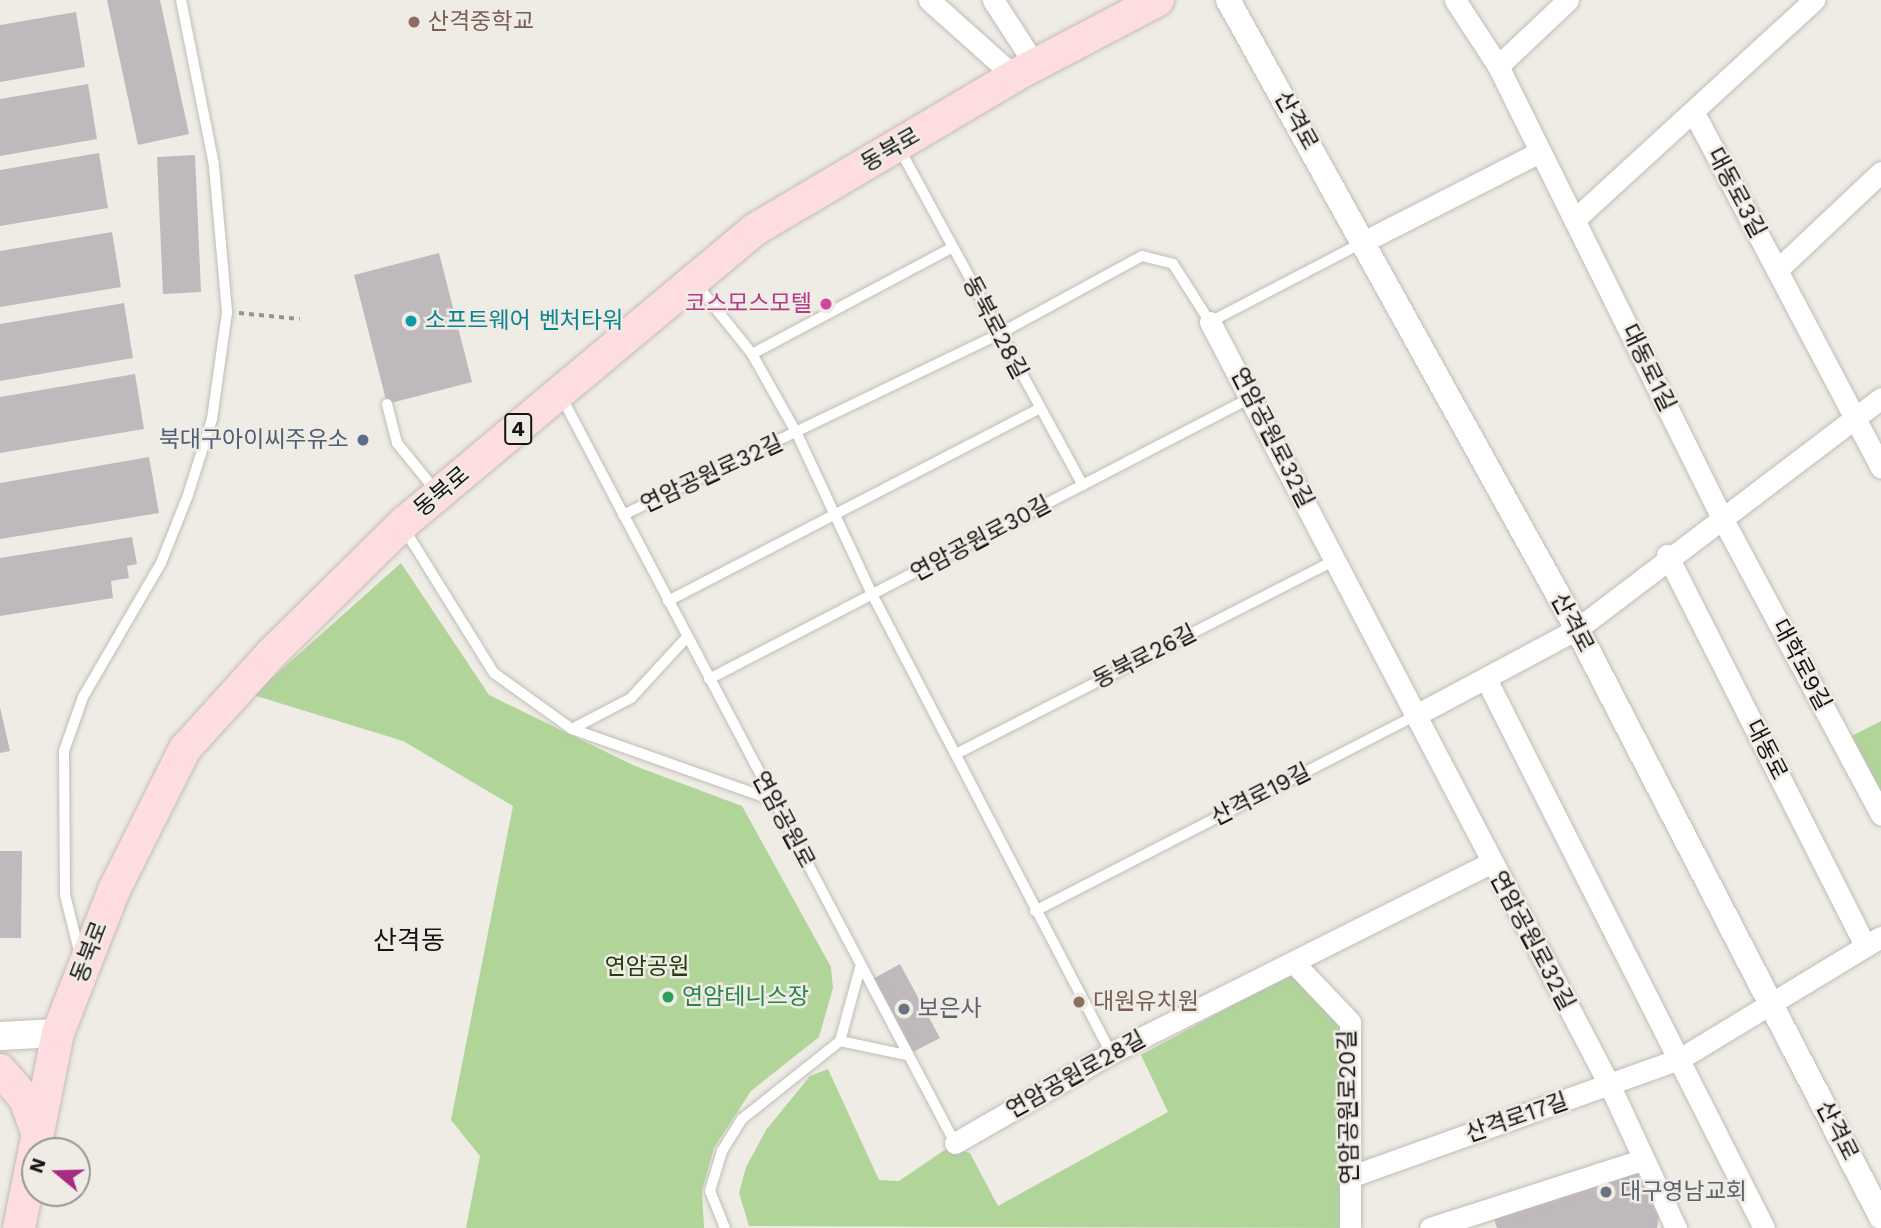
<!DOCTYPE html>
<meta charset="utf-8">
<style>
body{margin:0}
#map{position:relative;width:1881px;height:1228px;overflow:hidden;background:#efece6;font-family:"Work Sans","Noto Sans KR",sans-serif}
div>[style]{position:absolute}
.green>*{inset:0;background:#b1d599}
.building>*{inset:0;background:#bfb9bd}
.path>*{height:3.5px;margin-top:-1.75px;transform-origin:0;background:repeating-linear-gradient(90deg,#979490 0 5px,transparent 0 10px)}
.roads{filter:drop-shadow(0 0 2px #c0bdb7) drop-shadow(0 0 2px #c0bdb7)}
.service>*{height:10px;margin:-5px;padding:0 5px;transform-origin:5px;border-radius:5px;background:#fff}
.minor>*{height:21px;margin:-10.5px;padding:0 10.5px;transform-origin:10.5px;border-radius:10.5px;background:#fff}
.tertiary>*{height:24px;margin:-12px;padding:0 12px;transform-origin:12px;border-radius:12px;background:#fff}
.secondary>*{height:28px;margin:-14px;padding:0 14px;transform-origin:14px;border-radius:14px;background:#fff}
.primary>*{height:32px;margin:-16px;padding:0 16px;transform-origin:16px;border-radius:16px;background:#fddddf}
.dots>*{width:19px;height:19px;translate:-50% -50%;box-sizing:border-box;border:4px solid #efece6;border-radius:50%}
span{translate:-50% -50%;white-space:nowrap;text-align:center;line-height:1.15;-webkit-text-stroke:5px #efece6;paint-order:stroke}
.shield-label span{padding:2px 5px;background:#efece6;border:2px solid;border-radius:5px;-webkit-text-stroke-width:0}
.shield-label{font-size:21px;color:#161513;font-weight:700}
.education-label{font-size:23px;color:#785e54}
.left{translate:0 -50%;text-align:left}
.street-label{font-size:23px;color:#161513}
.hotel-label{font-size:23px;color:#b23c85}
.right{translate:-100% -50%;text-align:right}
.culture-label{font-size:23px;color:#0d838f}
.service-label{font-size:23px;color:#4e5e75}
.park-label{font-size:23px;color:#243c11}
.leisure-label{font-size:23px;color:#27864d}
.worship-label{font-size:23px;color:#5b616d}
.quarter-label{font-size:26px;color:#161513}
.north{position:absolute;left:21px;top:1137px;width:70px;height:70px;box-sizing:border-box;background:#efece6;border:2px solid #989692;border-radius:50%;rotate:289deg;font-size:19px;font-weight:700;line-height:28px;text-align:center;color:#161513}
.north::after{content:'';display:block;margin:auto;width:24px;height:32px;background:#a62d82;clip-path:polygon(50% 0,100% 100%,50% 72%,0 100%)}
</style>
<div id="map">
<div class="green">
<i style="clip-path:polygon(401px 563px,489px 695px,635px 766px,742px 806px,831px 967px,833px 988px,819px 1037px,751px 1091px,714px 1148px,702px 1191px,704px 1228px,466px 1228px,480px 1156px,451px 1120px,513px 806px,403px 741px,253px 695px)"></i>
<i style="clip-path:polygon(1881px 721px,1881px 815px,1842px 741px)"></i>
<i style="clip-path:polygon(1294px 972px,1344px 1026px,1344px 1228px,749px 1226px,739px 1193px,746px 1167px,766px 1130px,810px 1076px,828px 1069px,879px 1180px,899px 1181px,949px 1147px,970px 1153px,998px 1206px,1168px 1112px,1141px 1055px)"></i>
</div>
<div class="building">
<i style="clip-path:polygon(107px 0,160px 0,189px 134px,138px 145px)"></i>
<i style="clip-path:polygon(76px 12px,85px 67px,0 82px,0 25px)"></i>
<i style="clip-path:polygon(88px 84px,97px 139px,0 156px,0 99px)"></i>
<i style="clip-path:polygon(99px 153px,108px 208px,0 226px,0 170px)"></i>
<i style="clip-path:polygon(195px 155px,201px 292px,163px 294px,157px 157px)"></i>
<i style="clip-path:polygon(112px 232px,121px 287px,0 307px,0 251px)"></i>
<i style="clip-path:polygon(439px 253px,472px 382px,387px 404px,354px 275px)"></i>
<i style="clip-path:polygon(124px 303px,133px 358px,0 381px,0 324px)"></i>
<i style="clip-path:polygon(135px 374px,144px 429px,0 453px,0 397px)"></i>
<i style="clip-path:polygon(149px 457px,159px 513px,0 539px,0 483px)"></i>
<i style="clip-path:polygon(132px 537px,137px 564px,127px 566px,129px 578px,111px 581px,113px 598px,0 616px,0 558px)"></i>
<i style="clip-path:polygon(0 707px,10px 751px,0 753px)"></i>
<i style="clip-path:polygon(0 851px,22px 851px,21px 938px,0 938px)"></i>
<i style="clip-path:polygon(900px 964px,940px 1038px,909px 1054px,869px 981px)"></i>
<i style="clip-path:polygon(1637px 1172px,1659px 1216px,1657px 1228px,1497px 1228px,1492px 1213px)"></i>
</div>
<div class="path">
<i style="left:239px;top:313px;width:61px;rotate:5.6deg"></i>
</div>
<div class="roads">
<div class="service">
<i style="left:899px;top:148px;width:384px;rotate:61.4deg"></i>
<i style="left:696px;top:284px;width:90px;rotate:51.3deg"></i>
<i style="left:752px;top:354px;width:92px;rotate:60.6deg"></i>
<i style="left:797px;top:434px;width:179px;rotate:64.9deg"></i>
<i style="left:873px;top:596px;width:515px;rotate:62.49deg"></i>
<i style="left:752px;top:354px;width:225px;rotate:-28deg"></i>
<i style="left:561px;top:396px;width:845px;rotate:62.19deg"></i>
<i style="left:387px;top:404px;width:40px;rotate:75.6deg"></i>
<i style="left:397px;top:443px;width:62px;rotate:50.9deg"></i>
<i style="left:623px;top:515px;width:417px;rotate:-25.7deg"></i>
<i style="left:999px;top:334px;width:163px;rotate:-28.6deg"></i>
<i style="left:1142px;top:256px;width:32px;rotate:14deg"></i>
<i style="left:1173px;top:264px;width:69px;rotate:57.5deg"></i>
<i style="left:1210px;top:322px;width:171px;rotate:-27.5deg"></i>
<i style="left:403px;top:527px;width:172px;rotate:58.1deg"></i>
<i style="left:494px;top:673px;width:96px;rotate:35.7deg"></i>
<i style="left:572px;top:729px;width:212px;rotate:19.5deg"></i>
<i style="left:668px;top:601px;width:417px;rotate:-27.4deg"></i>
<i style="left:709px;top:679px;width:612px;rotate:-27.44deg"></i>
<i style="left:572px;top:729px;width:67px;rotate:-27.7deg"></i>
<i style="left:631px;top:698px;width:83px;rotate:-47.4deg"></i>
<i style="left:956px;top:754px;width:426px;rotate:-27.1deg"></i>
<i style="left:1035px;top:911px;width:428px;rotate:-27.2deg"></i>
<i style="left:80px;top:955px;width:62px;rotate:-104deg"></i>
<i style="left:65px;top:895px;width:144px;rotate:-90.4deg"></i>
<i style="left:64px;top:751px;width:57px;rotate:-70.6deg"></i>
<i style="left:83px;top:697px;width:155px;rotate:-59.8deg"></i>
<i style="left:161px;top:563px;width:73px;rotate:-68.3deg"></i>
<i style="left:188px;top:495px;width:80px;rotate:-72.5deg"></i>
<i style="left:212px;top:419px;width:108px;rotate:-82deg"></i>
<i style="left:227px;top:312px;width:148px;rotate:-95.1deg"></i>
<i style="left:214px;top:165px;width:168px;rotate:-101.3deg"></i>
<i style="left:860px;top:968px;width:76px;rotate:105.3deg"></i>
<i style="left:840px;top:1041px;width:67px;rotate:12deg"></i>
<i style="left:725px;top:1228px;width:40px;rotate:-112deg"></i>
<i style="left:710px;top:1191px;width:42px;rotate:-73.3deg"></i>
<i style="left:722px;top:1151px;width:38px;rotate:-58deg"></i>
<i style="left:742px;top:1119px;width:125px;rotate:-38.5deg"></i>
</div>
<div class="minor">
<i style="left:929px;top:0;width:114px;rotate:41.8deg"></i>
<i style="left:993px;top:0;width:77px;rotate:57.1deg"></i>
<i style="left:1455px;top:0;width:79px;rotate:56.9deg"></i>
<i style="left:1498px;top:66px;width:502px;rotate:63.64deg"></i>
<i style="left:1721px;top:516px;width:339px;rotate:61.8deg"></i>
<i style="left:1498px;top:66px;width:96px;rotate:-43.3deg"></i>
<i style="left:1693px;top:111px;width:403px;rotate:62.2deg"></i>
<i style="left:1574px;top:220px;width:326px;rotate:-42.5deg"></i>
<i style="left:1363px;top:242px;width:199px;rotate:-27deg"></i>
<i style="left:1777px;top:270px;width:143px;rotate:-43.3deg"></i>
<i style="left:1210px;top:322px;width:862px;rotate:62.37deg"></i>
<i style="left:1610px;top:1086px;width:157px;rotate:65.1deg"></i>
<i style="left:1667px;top:555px;width:437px;rotate:63.1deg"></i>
<i style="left:1486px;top:679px;width:615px;rotate:63.14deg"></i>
<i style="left:1416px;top:715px;width:183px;rotate:-28.1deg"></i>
<i style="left:1577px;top:629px;width:382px;rotate:-37.2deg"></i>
<i style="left:1295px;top:964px;width:80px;rotate:46.5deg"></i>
<i style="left:1350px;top:1022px;width:206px;rotate:90deg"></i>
<i style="left:955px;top:1143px;width:180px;rotate:-30deg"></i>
<i style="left:1111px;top:1053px;width:424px;rotate:-26.6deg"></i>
<i style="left:1352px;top:1176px;width:350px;rotate:-19.7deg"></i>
<i style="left:1681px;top:1058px;width:234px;rotate:-31.2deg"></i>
<i style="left:1430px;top:1228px;width:223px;rotate:-17.8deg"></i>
</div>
<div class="tertiary">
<i style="left:1228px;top:0;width:719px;rotate:60.98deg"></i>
<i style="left:1577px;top:629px;width:662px;rotate:62.66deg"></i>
</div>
<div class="secondary">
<i style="left:0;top:1036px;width:58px;rotate:-3deg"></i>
</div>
<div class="primary">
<i style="left:0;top:1070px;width:38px;rotate:49deg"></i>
<i style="left:25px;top:1099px;width:37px;rotate:70deg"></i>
<i style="left:19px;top:1228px;width:199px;rotate:-78.7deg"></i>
<i style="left:58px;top:1033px;width:154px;rotate:-68.6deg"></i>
<i style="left:114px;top:890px;width:158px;rotate:-63.3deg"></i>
<i style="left:185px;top:749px;width:128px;rotate:-47.8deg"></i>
<i style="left:271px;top:654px;width:188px;rotate:-44.6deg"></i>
<i style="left:405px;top:522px;width:455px;rotate:-39.9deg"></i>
<i style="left:754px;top:230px;width:302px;rotate:-30.6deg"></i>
<i style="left:1014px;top:76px;width:163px;rotate:-27.8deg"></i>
</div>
</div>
<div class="dots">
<i style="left:414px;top:22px;background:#8d6e63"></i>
<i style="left:826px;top:304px;background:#d1479c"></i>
<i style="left:411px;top:321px;background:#0f9aa8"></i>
<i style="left:363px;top:440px;background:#5c6f8a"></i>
<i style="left:668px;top:997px;background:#2e9e5b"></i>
<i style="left:1079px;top:1002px;background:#8d6e63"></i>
<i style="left:904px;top:1009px;background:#6b7280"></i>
<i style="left:1606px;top:1192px;background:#6b7280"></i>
</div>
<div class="shield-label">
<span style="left:518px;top:429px">4</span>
</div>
<div class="education-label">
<span class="left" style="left:428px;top:22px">산격중학교</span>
<span class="left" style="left:1093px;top:1002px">대원유치원</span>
</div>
<div class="street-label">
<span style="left:1296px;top:121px;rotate:61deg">산격로</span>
<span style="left:891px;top:150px;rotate:-30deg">동북로</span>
<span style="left:1736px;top:193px;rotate:62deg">대동로3길</span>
<span style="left:995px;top:328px;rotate:62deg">동북로28길</span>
<span style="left:1648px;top:368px;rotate:64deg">대동로1길</span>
<span style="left:1272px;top:438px;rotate:63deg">연암공원로32길</span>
<span style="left:712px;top:474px;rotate:-25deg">연암공원로32길</span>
<span style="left:442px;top:492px;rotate:-40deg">동북로</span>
<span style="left:981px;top:539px;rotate:-28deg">연암공원로30길</span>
<span style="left:1572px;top:623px;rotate:62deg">산격로</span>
<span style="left:1145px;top:657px;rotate:-27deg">동북로26길</span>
<span style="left:1801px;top:665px;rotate:62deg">대학로9길</span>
<span style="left:1766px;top:750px;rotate:63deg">대동로</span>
<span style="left:1261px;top:795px;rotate:-27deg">산격로19길</span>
<span style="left:783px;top:820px;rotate:62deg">연암공원로</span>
<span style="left:1532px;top:941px;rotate:62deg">연암공원로32길</span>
<span style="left:90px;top:952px;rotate:-69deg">동북로</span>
<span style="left:1076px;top:1075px;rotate:-29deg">연암공원로28길</span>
<span style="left:1349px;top:1107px;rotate:-91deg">연암공원로20길</span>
<span style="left:1517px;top:1118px;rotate:-19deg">산격로17길</span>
<span style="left:1837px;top:1131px;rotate:63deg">산격로</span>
</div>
<div class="hotel-label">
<span class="right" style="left:812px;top:304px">코스모스모텔</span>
</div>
<div class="culture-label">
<span class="left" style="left:425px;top:321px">소프트웨어 벤처타워</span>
</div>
<div class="service-label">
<span class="right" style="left:349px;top:440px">북대구아이씨주유소</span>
</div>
<div class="park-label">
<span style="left:647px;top:967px">연암공원</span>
</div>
<div class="leisure-label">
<span class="left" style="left:682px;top:997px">연암테니스장</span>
</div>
<div class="worship-label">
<span class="left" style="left:918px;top:1009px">보은사</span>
<span class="left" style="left:1620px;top:1192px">대구영남교회</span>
</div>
<div class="quarter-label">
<span style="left:409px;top:941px">산격동</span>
</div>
<div class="north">N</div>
</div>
